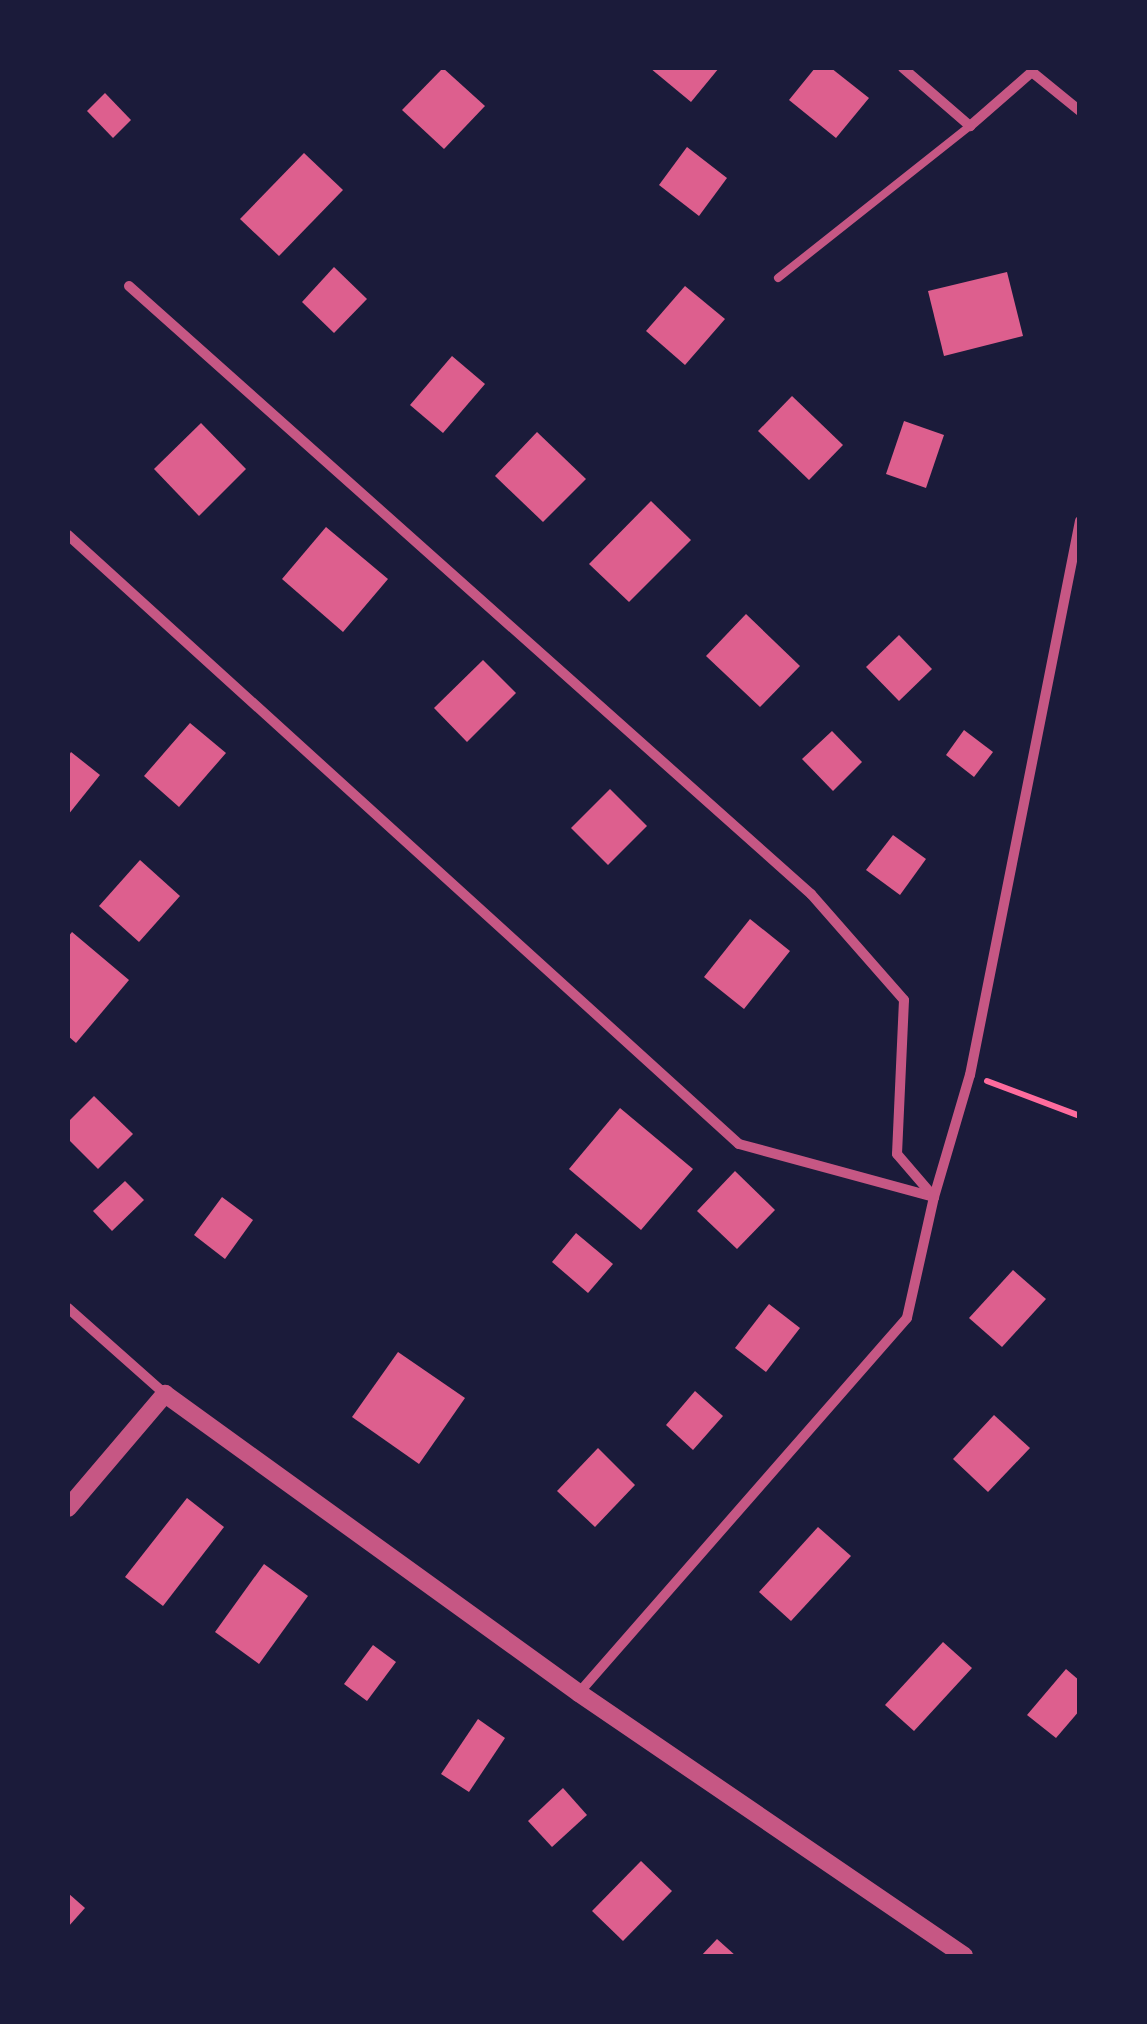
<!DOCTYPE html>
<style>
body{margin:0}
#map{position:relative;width:1147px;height:2024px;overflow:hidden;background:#1b1b3a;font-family:"Noto Sans",sans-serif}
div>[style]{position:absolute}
.building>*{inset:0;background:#dd5f8e}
.path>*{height:6px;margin:-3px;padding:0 3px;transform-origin:3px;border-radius:3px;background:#ff6b9d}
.service>*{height:8px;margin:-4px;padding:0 4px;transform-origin:4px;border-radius:4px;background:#c65784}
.minor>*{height:10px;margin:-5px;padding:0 5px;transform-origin:5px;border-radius:5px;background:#c65784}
.tertiary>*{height:18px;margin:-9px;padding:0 9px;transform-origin:9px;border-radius:9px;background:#c65784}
span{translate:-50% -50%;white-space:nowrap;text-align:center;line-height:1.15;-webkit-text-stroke:10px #1b1b3a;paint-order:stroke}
.frame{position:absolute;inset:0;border:70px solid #1b1b3a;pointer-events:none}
</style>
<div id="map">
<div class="building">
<i style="clip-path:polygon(443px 68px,485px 106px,444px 149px,402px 110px)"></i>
<i style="clip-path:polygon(650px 68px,719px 68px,691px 102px)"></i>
<i style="clip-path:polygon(815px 68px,831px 68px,869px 98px,836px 138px,789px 100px)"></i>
<i style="clip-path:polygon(105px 93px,131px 120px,113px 138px,87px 111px)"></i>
<i style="clip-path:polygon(687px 147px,727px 178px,699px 216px,659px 185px)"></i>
<i style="clip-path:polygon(304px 153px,343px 190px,279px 256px,240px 219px)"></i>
<i style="clip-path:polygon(334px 267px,367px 299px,334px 333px,302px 302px)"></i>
<i style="clip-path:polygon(1007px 272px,1023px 336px,944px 356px,928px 291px)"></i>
<i style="clip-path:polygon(685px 286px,725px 319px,685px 365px,646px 331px)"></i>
<i style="clip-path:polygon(452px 356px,485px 384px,443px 433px,410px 405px)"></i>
<i style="clip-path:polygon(792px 396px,843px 445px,809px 480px,758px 431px)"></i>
<i style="clip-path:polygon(904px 421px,944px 435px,926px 488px,886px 474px)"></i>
<i style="clip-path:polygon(201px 423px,246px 469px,199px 516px,154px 469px)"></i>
<i style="clip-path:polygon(537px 432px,586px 479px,543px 522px,495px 476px)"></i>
<i style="clip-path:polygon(651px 501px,691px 540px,629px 602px,589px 564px)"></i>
<i style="clip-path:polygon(326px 527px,388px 579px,343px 632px,282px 579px)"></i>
<i style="clip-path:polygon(746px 614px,800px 666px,760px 707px,706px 656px)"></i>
<i style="clip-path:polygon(899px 635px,932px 669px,899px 701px,866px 667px)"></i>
<i style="clip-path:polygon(483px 660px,516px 693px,467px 742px,434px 708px)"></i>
<i style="clip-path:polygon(190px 723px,226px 753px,179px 807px,144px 776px)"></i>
<i style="clip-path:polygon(964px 730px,993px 752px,974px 777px,946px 755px)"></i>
<i style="clip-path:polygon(832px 731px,862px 762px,833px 791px,802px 759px)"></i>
<i style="clip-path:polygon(71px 752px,100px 775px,68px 815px,68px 757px)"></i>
<i style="clip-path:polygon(610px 789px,647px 826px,608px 865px,571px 828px)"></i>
<i style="clip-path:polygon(893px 835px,926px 859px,900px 895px,866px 870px)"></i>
<i style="clip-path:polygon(140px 860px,180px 896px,139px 942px,99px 906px)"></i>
<i style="clip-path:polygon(750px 919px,790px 951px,744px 1009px,704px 977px)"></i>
<i style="clip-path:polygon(72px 932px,129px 980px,76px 1043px,68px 1036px,68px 937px)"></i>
<i style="clip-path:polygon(94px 1096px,133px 1134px,98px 1169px,68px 1139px,68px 1122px)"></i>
<i style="clip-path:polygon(620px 1108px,693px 1169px,641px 1230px,569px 1169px)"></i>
<i style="clip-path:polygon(735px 1171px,775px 1210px,737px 1249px,697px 1211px)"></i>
<i style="clip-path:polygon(125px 1181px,144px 1200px,112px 1231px,93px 1211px)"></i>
<i style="clip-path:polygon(222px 1197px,253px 1220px,225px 1259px,194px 1235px)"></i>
<i style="clip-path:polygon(576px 1233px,613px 1264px,588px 1293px,552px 1262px)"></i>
<i style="clip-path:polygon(1013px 1270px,1046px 1299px,1002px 1347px,969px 1318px)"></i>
<i style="clip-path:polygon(769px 1304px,800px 1328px,766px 1372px,735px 1348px)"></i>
<i style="clip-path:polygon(398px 1352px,465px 1398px,419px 1464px,352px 1417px)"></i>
<i style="clip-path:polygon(695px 1391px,723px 1416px,693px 1450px,666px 1425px)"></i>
<i style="clip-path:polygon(994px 1415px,1030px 1448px,988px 1492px,953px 1459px)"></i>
<i style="clip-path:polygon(598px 1448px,635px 1485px,595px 1527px,557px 1491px)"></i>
<i style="clip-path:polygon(187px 1498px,224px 1527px,163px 1606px,125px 1577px)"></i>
<i style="clip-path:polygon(818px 1527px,851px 1556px,791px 1621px,759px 1592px)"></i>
<i style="clip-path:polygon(264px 1564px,308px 1596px,259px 1664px,215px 1632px)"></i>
<i style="clip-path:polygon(943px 1642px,972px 1668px,914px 1731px,885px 1705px)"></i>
<i style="clip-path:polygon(373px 1645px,396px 1662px,367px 1701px,344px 1684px)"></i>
<i style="clip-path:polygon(1066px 1669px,1080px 1681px,1080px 1710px,1056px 1738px,1027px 1715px)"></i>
<i style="clip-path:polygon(478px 1719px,505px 1738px,469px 1792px,441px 1774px)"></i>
<i style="clip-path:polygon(563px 1788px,587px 1815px,552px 1847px,528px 1821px)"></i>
<i style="clip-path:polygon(641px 1861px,672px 1891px,623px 1941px,592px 1911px)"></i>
<i style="clip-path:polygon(68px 1893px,85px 1908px,68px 1927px)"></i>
<i style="clip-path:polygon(717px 1939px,736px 1956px,701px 1956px)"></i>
</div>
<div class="path">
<i style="left:987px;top:1081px;width:99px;rotate:20.6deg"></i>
</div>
<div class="service">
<i style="left:778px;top:278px;width:245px;rotate:-38.4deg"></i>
</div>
<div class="minor">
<i style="left:903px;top:68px;width:89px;rotate:40.9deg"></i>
<i style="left:970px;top:126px;width:82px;rotate:-41.1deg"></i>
<i style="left:1032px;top:72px;width:62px;rotate:39.1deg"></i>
<i style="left:129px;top:286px;width:914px;rotate:41.72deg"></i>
<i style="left:811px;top:894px;width:141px;rotate:48.7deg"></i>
<i style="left:904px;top:1000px;width:154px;rotate:92.6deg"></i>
<i style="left:897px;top:1154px;width:57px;rotate:49.3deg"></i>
<i style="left:934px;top:1197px;width:124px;rotate:102.6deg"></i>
<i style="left:907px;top:1318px;width:498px;rotate:131.2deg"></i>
<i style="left:68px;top:535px;width:906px;rotate:42.23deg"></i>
<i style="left:739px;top:1144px;width:202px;rotate:15.2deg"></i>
<i style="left:934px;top:1197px;width:127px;rotate:-73.6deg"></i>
<i style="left:970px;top:1075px;width:565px;rotate:-78.77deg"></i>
<i style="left:68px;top:1308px;width:130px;rotate:41.6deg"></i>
</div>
<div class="tertiary">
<i style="left:68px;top:1508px;width:150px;rotate:-49.6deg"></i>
<i style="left:165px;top:1394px;width:511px;rotate:35.84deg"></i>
<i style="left:579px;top:1693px;width:466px;rotate:34.3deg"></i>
</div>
<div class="frame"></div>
</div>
